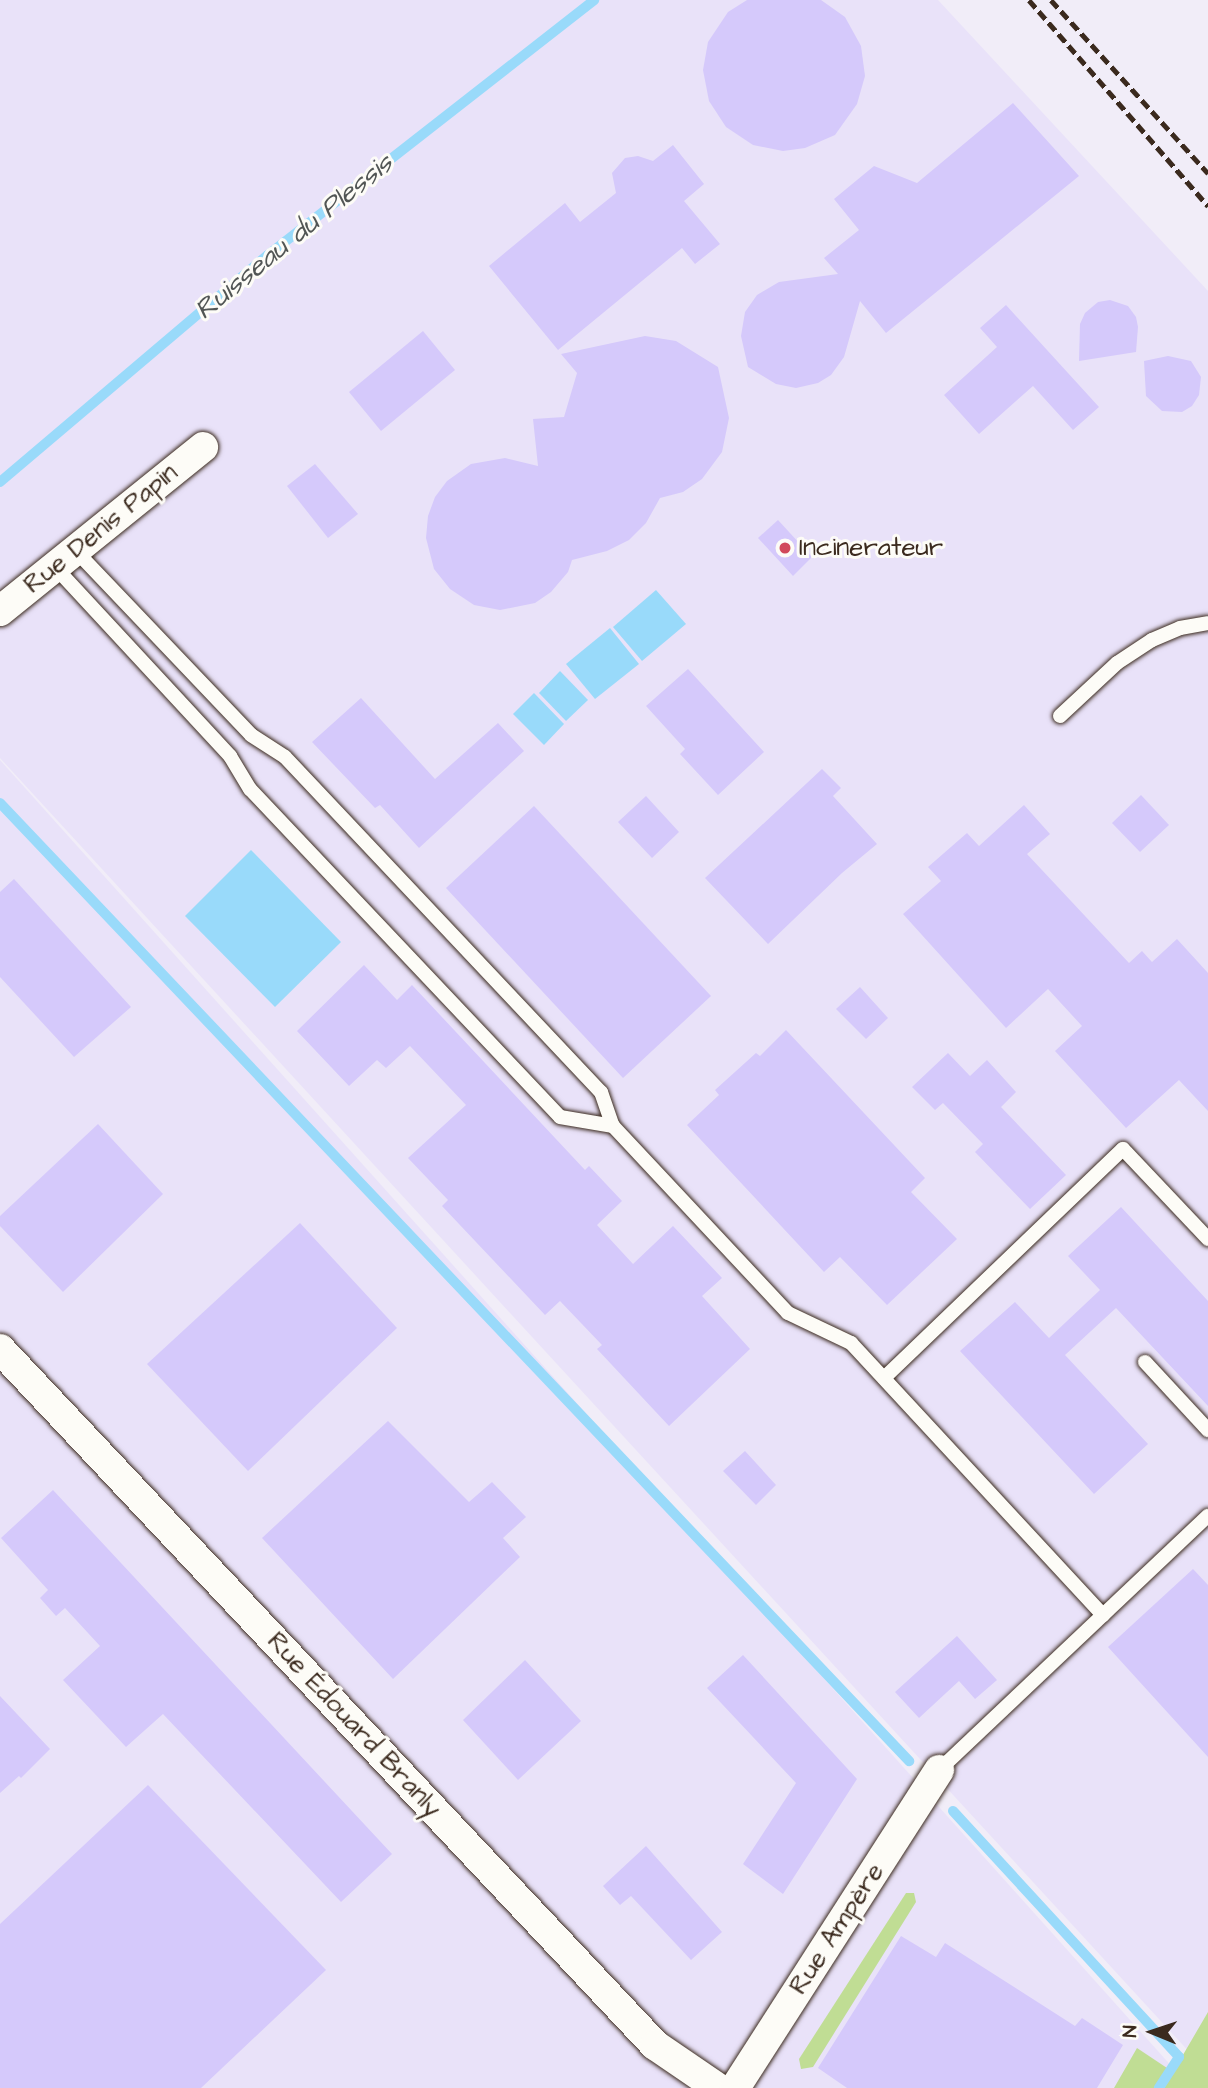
<!DOCTYPE html>
<meta charset="utf-8">
<style>
body{margin:0}
#map{position:relative;width:1208px;height:2088px;overflow:hidden;background:#f1edf8;font-family:"Architects Daughter",sans-serif}
div>[style]{position:absolute}
.built>*{inset:0;background:#e9e2f9}
.green>*{inset:0;background:#c0dd94}
.water>*{inset:0;background:#99dafa}
.stream>*{height:10px;margin:-5px;padding:0 5px;transform-origin:5px;border-radius:5px;background:#99dafa}
.building>*{inset:0;background:#d5c9fb}
.roads{filter:drop-shadow(0 0 2px #3b2a1e) drop-shadow(0 0 2px #3b2a1e)}
.service>*{height:14px;margin:-7px;padding:0 7px;transform-origin:7px;border-radius:7px;background:#fdfcf7}
.minor>*{height:30px;margin:-15px;padding:0 15px;transform-origin:15px;border-radius:15px;background:#fdfcf7}
.rail>*{height:5px;margin-top:-2.5px;transform-origin:0;background:repeating-linear-gradient(90deg,#3b2a1e 0 10px,transparent 0 15px)}
.dots>*{width:19px;height:19px;translate:-50% -50%;box-sizing:border-box;border:4px solid #fdfcf7;border-radius:50%}
span{translate:-50% -50%;white-space:nowrap;text-align:center;line-height:1.15;-webkit-text-stroke:6px #fdfcf7;paint-order:stroke}
.street-label{font-size:26px;color:#3b2a1e}
.poi-label{font-size:26px;color:#3b2a1e}
.left{translate:0 -50%;text-align:left}
.water-label{font-size:28px;color:#525655;font-style:italic}
.north{position:absolute;left:1117px;top:1997px;width:70px;height:70px;-webkit-text-stroke:5px #fdfcf7;paint-order:stroke;rotate:272deg;font-size:19px;font-weight:700;line-height:28px;text-align:center;color:#3b2a1e}
.north::after{content:'';display:block;margin:auto;width:24px;height:32px;background:#3b2a1e;clip-path:polygon(50% 0,100% 100%,50% 72%,0 100%)}
</style>
<div id="map">
<div class="built">
<i style="clip-path:polygon(0 0,938px 0,1208px 291px,1208px 2031px,1193px 2056px,0 758px)"></i>
<i style="clip-path:polygon(0 760px,1183px 2079px,1177px 2088px,0 2088px)"></i>
</div>
<div class="green">
<i style="clip-path:polygon(906px 1893px,914px 1893px,916px 1902px,813px 2067px,801px 2069px,799px 2059px)"></i>
<i style="clip-path:polygon(1208px 2012px,1208px 2088px,1114px 2088px,1137px 2048px,1173px 2072px)"></i>
</div>
<div class="water">
<i style="clip-path:polygon(656px 590px,686px 624px,642px 661px,613px 627px)"></i>
<i style="clip-path:polygon(610px 628px,639px 664px,595px 699px,566px 664px)"></i>
<i style="clip-path:polygon(560px 671px,588px 700px,566px 721px,539px 693px)"></i>
<i style="clip-path:polygon(534px 693px,564px 724px,544px 745px,513px 714px)"></i>
<i style="clip-path:polygon(251px 850px,341px 942px,275px 1007px,185px 916px)"></i>
</div>
<div class="stream">
<i style="left:0;top:482px;width:351px;rotate:-40.3deg"></i>
<i style="left:268px;top:255px;width:414px;rotate:-38deg"></i>
<i style="left:0;top:803px;width:1321px;rotate:46.5deg"></i>
<i style="left:953px;top:1811px;width:334px;rotate:47.4deg"></i>
<i style="left:1179px;top:2057px;width:37px;rotate:123deg"></i>
</div>
<div class="building">
<i style="clip-path:polygon(747px 0,821px 0,845px 17px,861px 46px,865px 76px,857px 104px,835px 135px,805px 148px,783px 151px,753px 145px,726px 127px,709px 101px,703px 70px,708px 42px,728px 12px)"></i>
<i style="clip-path:polygon(1013px 103px,1079px 176px,886px 333px,860px 301px,844px 357px,831px 375px,818px 383px,796px 388px,776px 384px,748px 367px,741px 336px,745px 312px,757px 295px,779px 282px,838px 274px,824px 258px,859px 230px,834px 199px,874px 166px,917px 183px)"></i>
<i style="clip-path:polygon(673px 145px,704px 184px,684px 201px,720px 244px,695px 264px,682px 248px,558px 350px,489px 266px,565px 203px,580px 222px,616px 193px,612px 173px,625px 158px,638px 156px,653px 161px)"></i>
<i style="clip-path:polygon(1110px 300px,1128px 306px,1136px 317px,1138px 327px,1136px 352px,1079px 361px,1080px 324px,1085px 313px,1098px 302px)"></i>
<i style="clip-path:polygon(1006px 305px,1099px 407px,1073px 430px,1033px 386px,979px 434px,944px 395px,997px 347px,980px 328px)"></i>
<i style="clip-path:polygon(423px 331px,455px 370px,381px 431px,349px 392px)"></i>
<i style="clip-path:polygon(645px 336px,676px 341px,718px 367px,729px 418px,722px 452px,702px 479px,683px 492px,660px 498px,646px 523px,629px 540px,607px 551px,572px 560px,568px 572px,551px 592px,535px 603px,500px 610px,474px 605px,450px 589px,434px 569px,426px 538px,428px 516px,435px 497px,447px 481px,471px 464px,505px 458px,538px 466px,533px 419px,564px 417px,577px 373px,561px 354px)"></i>
<i style="clip-path:polygon(1168px 356px,1191px 361px,1201px 377px,1199px 395px,1192px 406px,1182px 412px,1162px 411px,1146px 396px,1144px 361px)"></i>
<i style="clip-path:polygon(315px 464px,358px 514px,328px 538px,287px 486px)"></i>
<i style="clip-path:polygon(778px 520px,812px 557px,793px 576px,758px 538px)"></i>
<i style="clip-path:polygon(688px 669px,764px 752px,718px 795px,680px 754px,685px 749px,646px 706px)"></i>
<i style="clip-path:polygon(361px 698px,435px 779px,498px 723px,524px 751px,419px 848px,380px 805px,375px 808px,312px 742px)"></i>
<i style="clip-path:polygon(822px 769px,841px 788px,833px 796px,877px 844px,842px 873px,768px 944px,705px 878px)"></i>
<i style="clip-path:polygon(1141px 795px,1169px 825px,1140px 852px,1112px 823px)"></i>
<i style="clip-path:polygon(646px 796px,679px 832px,652px 858px,618px 822px)"></i>
<i style="clip-path:polygon(1024px 805px,1050px 834px,1027px 854px,1129px 963px,1142px 951px,1152px 962px,1177px 939px,1208px 973px,1208px 1111px,1179px 1080px,1126px 1128px,1055px 1051px,1082px 1026px,1048px 989px,1006px 1028px,903px 914px,941px 881px,928px 867px,967px 833px,979px 846px)"></i>
<i style="clip-path:polygon(534px 806px,711px 996px,623px 1078px,446px 888px)"></i>
<i style="clip-path:polygon(14px 879px,131px 1007px,74px 1057px,0 977px,0 892px)"></i>
<i style="clip-path:polygon(364px 965px,397px 1000px,412px 985px,585px 1170px,589px 1166px,622px 1201px,597px 1225px,633px 1264px,673px 1226px,722px 1278px,702px 1296px,750px 1349px,669px 1426px,597px 1349px,602px 1345px,560px 1301px,545px 1315px,442px 1206px,448px 1200px,408px 1158px,466px 1105px,410px 1046px,386px 1068px,377px 1060px,349px 1086px,297px 1031px)"></i>
<i style="clip-path:polygon(860px 987px,888px 1018px,866px 1039px,836px 1009px)"></i>
<i style="clip-path:polygon(786px 1030px,925px 1178px,911px 1192px,957px 1239px,887px 1305px,840px 1257px,824px 1272px,687px 1125px,719px 1095px,715px 1090px,756px 1053px,760px 1056px)"></i>
<i style="clip-path:polygon(948px 1053px,970px 1076px,987px 1060px,1016px 1092px,1001px 1107px,1066px 1175px,1030px 1209px,975px 1152px,983px 1144px,943px 1103px,935px 1110px,912px 1087px)"></i>
<i style="clip-path:polygon(98px 1124px,163px 1194px,63px 1292px,0 1226px,0 1216px)"></i>
<i style="clip-path:polygon(1121px 1207px,1208px 1301px,1208px 1406px,1116px 1308px,1065px 1355px,1148px 1444px,1094px 1494px,960px 1351px,1015px 1302px,1049px 1338px,1100px 1290px,1068px 1256px)"></i>
<i style="clip-path:polygon(300px 1223px,397px 1328px,248px 1471px,147px 1364px)"></i>
<i style="clip-path:polygon(388px 1421px,469px 1502px,492px 1482px,526px 1517px,503px 1538px,520px 1557px,393px 1679px,262px 1538px)"></i>
<i style="clip-path:polygon(745px 1451px,776px 1485px,756px 1505px,723px 1471px)"></i>
<i style="clip-path:polygon(53px 1490px,392px 1854px,341px 1902px,163px 1714px,126px 1747px,63px 1680px,100px 1646px,65px 1608px,56px 1616px,40px 1598px,48px 1590px,1px 1538px)"></i>
<i style="clip-path:polygon(1193px 1569px,1208px 1585px,1208px 1757px,1108px 1647px)"></i>
<i style="clip-path:polygon(957px 1636px,997px 1680px,975px 1699px,959px 1681px,919px 1718px,895px 1692px)"></i>
<i style="clip-path:polygon(743px 1655px,857px 1779px,783px 1894px,743px 1864px,796px 1783px,707px 1688px)"></i>
<i style="clip-path:polygon(525px 1660px,581px 1721px,518px 1780px,463px 1720px)"></i>
<i style="clip-path:polygon(0 1696px,50px 1749px,21px 1778px,19px 1776px,0 1793px)"></i>
<i style="clip-path:polygon(148px 1785px,326px 1970px,201px 2088px,0 2088px,0 1924px)"></i>
<i style="clip-path:polygon(646px 1846px,722px 1932px,691px 1960px,631px 1896px,620px 1905px,603px 1886px)"></i>
<i style="clip-path:polygon(901px 1936px,936px 1957px,945px 1943px,1075px 2026px,1082px 2018px,1123px 2045px,1097px 2088px,847px 2088px,818px 2068px)"></i>
</div>
<div class="roads">
<div class="service">
<i style="left:75px;top:550px;width:255px;rotate:46.4deg"></i>
<i style="left:251px;top:735px;width:40px;rotate:32.9deg"></i>
<i style="left:285px;top:757px;width:461px;rotate:46.7deg"></i>
<i style="left:601px;top:1092px;width:36px;rotate:71deg"></i>
<i style="left:613px;top:1126px;width:256px;rotate:46.9deg"></i>
<i style="left:788px;top:1313px;width:70px;rotate:25.5deg"></i>
<i style="left:851px;top:1343px;width:371px;rotate:47.2deg"></i>
<i style="left:55px;top:567px;width:258px;rotate:47.2deg"></i>
<i style="left:230px;top:756px;width:39px;rotate:59deg"></i>
<i style="left:250px;top:789px;width:451px;rotate:46.6deg"></i>
<i style="left:560px;top:1117px;width:54px;rotate:9.6deg"></i>
<i style="left:1060px;top:716px;width:78px;rotate:-42.9deg"></i>
<i style="left:1117px;top:663px;width:42px;rotate:-33.3deg"></i>
<i style="left:1152px;top:640px;width:30px;rotate:-23deg"></i>
<i style="left:1180px;top:628px;width:28px;rotate:-10deg"></i>
<i style="left:1145px;top:1362px;width:93px;rotate:47.2deg"></i>
<i style="left:884px;top:1378px;width:331px;rotate:-43.8deg"></i>
<i style="left:1123px;top:1149px;width:124px;rotate:46.6deg"></i>
<i style="left:939px;top:1770px;width:370px;rotate:-43.4deg"></i>
</div>
<div class="minor">
<i style="left:0;top:611px;width:261px;rotate:-38.9deg"></i>
<i style="left:0;top:1349px;width:956px;rotate:46.74deg"></i>
<i style="left:655px;top:2045px;width:76px;rotate:34.3deg"></i>
<i style="left:735px;top:2088px;width:378px;rotate:-57.3deg"></i>
</div>
</div>
<div class="rail">
<i style="left:1029px;top:0;width:273px;rotate:49deg"></i>
<i style="left:1051px;top:0;width:234px;rotate:47.8deg"></i>
</div>
<div class="dots">
<i style="left:785px;top:548px;background:#d1495b"></i>
</div>
<div class="street-label">
<span style="left:101px;top:529px;rotate:-39deg">Rue Denis Papin</span>
<span style="left:354px;top:1725px;rotate:47deg">Rue Édouard Branly</span>
<span style="left:837px;top:1929px;rotate:-57deg">Rue Ampère</span>
</div>
<div class="poi-label">
<span class="left" style="left:799px;top:548px">Incinerateur</span>
</div>
<div class="water-label">
<span style="left:294px;top:237px;rotate:-39deg">Ruisseau du Plessis</span>
</div>
<div class="north">N</div>
</div>
